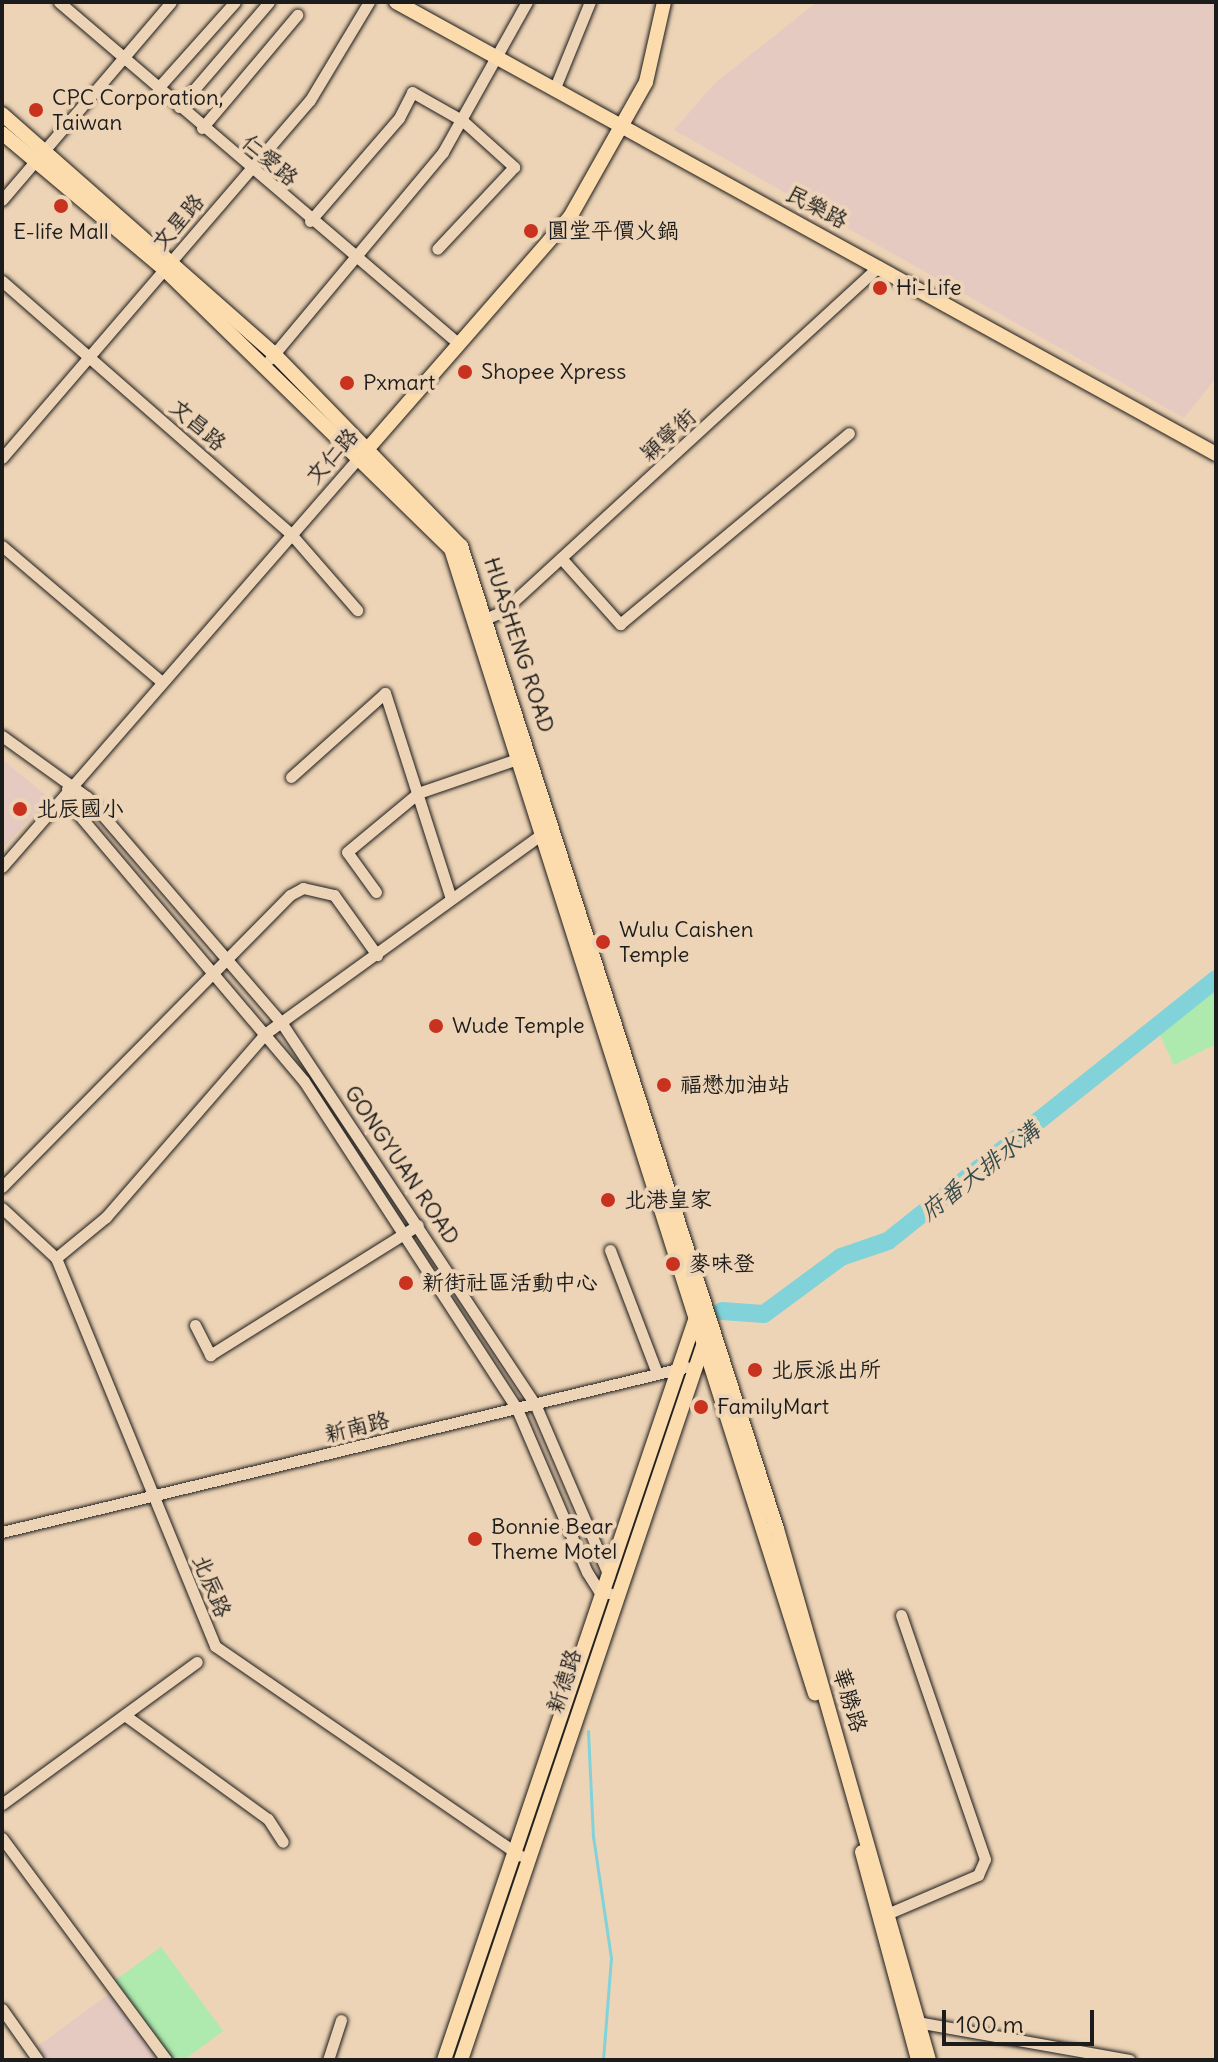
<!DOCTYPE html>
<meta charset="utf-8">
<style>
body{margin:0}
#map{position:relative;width:1218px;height:2062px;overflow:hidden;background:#eed4b6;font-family:Delius,"LXGW WenKai TC",sans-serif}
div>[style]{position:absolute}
.built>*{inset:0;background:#e5cac2}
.green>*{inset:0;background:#aee9ae}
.stream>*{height:3px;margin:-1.5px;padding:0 1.5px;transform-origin:1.5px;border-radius:1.5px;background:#81d3d9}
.river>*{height:18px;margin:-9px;padding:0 9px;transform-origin:9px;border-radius:9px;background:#81d3d9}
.roads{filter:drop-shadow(0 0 2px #1c1c1c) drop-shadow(0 0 2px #1c1c1c)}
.minor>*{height:11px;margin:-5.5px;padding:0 5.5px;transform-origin:5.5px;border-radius:5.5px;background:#eed4b6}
.major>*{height:14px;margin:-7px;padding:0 7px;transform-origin:7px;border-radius:7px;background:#fcdcac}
.dots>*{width:22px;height:22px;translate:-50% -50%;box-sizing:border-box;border:4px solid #eed4b6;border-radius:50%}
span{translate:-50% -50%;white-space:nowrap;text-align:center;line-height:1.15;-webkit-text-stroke:8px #eed4b6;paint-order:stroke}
.poi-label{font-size:22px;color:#1c1c1c}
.left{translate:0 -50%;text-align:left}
.street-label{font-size:22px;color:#1c1c1c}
.water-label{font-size:24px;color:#354a4b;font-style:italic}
.frame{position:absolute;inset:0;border:4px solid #1c1c1c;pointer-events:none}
.scale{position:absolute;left:942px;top:2010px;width:152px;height:36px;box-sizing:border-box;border:4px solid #1c1c1c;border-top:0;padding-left:10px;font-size:24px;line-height:28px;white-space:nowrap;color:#1c1c1c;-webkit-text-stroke:6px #eed4b6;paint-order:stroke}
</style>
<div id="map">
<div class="built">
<i style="clip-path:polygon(817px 2px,1216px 2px,1216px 378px,1184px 418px,674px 130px,715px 83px)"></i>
<i style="clip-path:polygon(2px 759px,48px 797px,2px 850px)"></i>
<i style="clip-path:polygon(110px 1993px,158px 2060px,48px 2060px,38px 2046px)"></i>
</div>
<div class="green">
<i style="clip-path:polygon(1216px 985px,1216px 1044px,1174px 1065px,1159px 1033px)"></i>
<i style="clip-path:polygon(161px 1947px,223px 2031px,184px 2060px,166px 2060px,110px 1984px)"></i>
</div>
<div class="stream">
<i style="left:588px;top:1731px;width:105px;rotate:87.3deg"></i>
<i style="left:593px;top:1836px;width:123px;rotate:81.6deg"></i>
<i style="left:611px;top:1958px;width:102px;rotate:94.5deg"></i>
</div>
<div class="river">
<i style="left:722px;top:1311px;width:42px;rotate:4.1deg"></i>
<i style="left:764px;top:1314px;width:96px;rotate:-36.5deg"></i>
<i style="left:841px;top:1257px;width:50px;rotate:-18.8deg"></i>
<i style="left:888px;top:1241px;width:420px;rotate:-38.6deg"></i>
</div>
<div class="roads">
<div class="minor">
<i style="left:59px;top:2px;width:526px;rotate:40.53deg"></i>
<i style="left:158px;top:88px;width:115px;rotate:-48.2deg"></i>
<i style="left:554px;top:90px;width:95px;rotate:-67.8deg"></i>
<i style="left:179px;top:107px;width:138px;rotate:-49.4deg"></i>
<i style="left:202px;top:128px;width:148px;rotate:-49.9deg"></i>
<i style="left:2px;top:200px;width:260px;rotate:-49.5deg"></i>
<i style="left:310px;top:221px;width:136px;rotate:-49.2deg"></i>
<i style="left:399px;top:118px;width:29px;rotate:-63deg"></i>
<i style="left:412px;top:92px;width:59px;rotate:29.6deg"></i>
<i style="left:463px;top:121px;width:69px;rotate:42deg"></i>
<i style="left:514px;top:167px;width:112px;rotate:133.2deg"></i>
<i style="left:2px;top:281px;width:384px;rotate:41.2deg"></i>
<i style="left:291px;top:534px;width:101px;rotate:49deg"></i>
<i style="left:270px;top:359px;width:270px;rotate:-50.1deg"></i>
<i style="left:443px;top:152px;width:172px;rotate:-60.8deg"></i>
<i style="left:2px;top:458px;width:472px;rotate:-49.3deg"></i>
<i style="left:310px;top:100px;width:114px;rotate:-59deg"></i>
<i style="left:2px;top:546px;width:210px;rotate:40.4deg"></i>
<i style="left:561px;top:558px;width:89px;rotate:48.2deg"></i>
<i style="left:620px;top:624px;width:298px;rotate:-39.8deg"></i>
<i style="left:480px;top:621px;width:25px;rotate:-23deg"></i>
<i style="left:503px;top:611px;width:510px;rotate:-42.54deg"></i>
<i style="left:2px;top:736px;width:105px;rotate:35.7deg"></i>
<i style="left:87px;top:797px;width:301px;rotate:49.3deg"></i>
<i style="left:283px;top:1025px;width:455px;rotate:56.4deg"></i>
<i style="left:535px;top:1404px;width:187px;rotate:66.7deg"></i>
<i style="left:291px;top:777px;width:126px;rotate:-41.8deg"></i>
<i style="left:385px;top:693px;width:215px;rotate:72.2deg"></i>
<i style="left:67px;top:789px;width:21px;rotate:71deg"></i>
<i style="left:74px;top:809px;width:356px;rotate:49.8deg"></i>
<i style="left:304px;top:1081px;width:391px;rotate:57deg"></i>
<i style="left:517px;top:1409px;width:177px;rotate:66.8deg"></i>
<i style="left:587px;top:1572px;width:25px;rotate:58deg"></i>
<i style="left:600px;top:1593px;width:9px"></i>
<i style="left:2px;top:867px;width:545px;rotate:-48.94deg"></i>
<i style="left:376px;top:892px;width:49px;rotate:-125.9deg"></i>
<i style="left:347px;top:852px;width:92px;rotate:-39.7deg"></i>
<i style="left:418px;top:793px;width:108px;rotate:-18.9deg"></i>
<i style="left:2px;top:1187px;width:410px;rotate:-45.4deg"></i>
<i style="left:290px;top:895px;width:15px;rotate:-28deg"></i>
<i style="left:303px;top:888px;width:32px;rotate:13deg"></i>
<i style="left:334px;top:895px;width:74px;rotate:54.4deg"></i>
<i style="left:2px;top:1208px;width:74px;rotate:42.8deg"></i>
<i style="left:56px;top:1258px;width:419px;rotate:67.7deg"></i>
<i style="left:215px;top:1646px;width:370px;rotate:34.5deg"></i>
<i style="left:610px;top:1250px;width:132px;rotate:69.1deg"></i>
<i style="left:56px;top:1258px;width:65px;rotate:-39.4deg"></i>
<i style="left:106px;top:1217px;width:244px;rotate:-49deg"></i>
<i style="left:266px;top:1033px;width:347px;rotate:-35.8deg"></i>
<i style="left:195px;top:1325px;width:34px;rotate:63deg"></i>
<i style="left:210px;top:1355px;width:245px;rotate:-32deg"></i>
<i style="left:2px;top:1532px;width:704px;rotate:-13.56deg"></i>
<i style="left:126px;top:1716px;width:175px;rotate:36deg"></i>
<i style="left:268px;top:1819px;width:27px;rotate:57deg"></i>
<i style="left:2px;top:1804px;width:241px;rotate:-36.1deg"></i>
<i style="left:2px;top:1838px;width:276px;rotate:53.5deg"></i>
<i style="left:880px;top:1917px;width:107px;rotate:-23.2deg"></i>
<i style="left:978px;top:1875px;width:17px;rotate:-66deg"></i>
<i style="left:985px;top:1859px;width:258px;rotate:-109deg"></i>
<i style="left:2px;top:2009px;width:62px;rotate:54.8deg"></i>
<i style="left:911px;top:2021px;width:222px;rotate:10.1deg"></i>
<i style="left:328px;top:2060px;width:42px;rotate:-72deg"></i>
</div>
<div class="major">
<i style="left:396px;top:2px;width:936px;rotate:28.86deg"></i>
<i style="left:2px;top:114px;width:363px;rotate:41.4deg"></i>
<i style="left:274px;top:354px;width:268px;rotate:45.8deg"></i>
<i style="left:461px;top:546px;width:1033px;rotate:72.18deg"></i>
<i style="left:777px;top:1529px;width:552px;rotate:74.03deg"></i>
<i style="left:2px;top:133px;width:212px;rotate:40deg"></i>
<i style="left:164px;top:269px;width:401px;rotate:44.3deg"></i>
<i style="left:451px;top:549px;width:1201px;rotate:72.36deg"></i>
<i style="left:364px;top:453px;width:313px;rotate:-48.9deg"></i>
<i style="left:570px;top:217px;width:155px;rotate:-60.6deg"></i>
<i style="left:646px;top:82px;width:82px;rotate:-77.3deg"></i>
<i style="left:862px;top:1852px;width:215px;rotate:74.9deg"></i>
<i style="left:444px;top:2060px;width:781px;rotate:-71.26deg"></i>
<i style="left:461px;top:2060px;width:757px;rotate:-71.28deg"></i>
</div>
</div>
<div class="dots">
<i style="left:36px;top:110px;background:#c8321e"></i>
<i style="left:61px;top:206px;background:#c8321e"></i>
<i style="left:531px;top:231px;background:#c8321e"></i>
<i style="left:880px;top:288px;background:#c8321e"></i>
<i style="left:465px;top:372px;background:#c8321e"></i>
<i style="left:347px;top:383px;background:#c8321e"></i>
<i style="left:20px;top:809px;background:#c8321e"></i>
<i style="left:603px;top:942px;background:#c8321e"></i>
<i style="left:436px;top:1026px;background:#c8321e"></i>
<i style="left:664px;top:1085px;background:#c8321e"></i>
<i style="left:608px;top:1200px;background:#c8321e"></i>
<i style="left:673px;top:1264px;background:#c8321e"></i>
<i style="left:406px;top:1283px;background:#c8321e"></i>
<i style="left:755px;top:1370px;background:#c8321e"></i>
<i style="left:701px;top:1407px;background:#c8321e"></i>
<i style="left:475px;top:1539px;background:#c8321e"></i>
</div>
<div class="poi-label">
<span class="left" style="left:52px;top:110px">CPC Corporation,<br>Taiwan</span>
<span class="left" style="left:547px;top:231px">圓堂平價火鍋</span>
<span style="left:61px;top:232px">E-life Mall</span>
<span class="left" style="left:896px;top:288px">Hi-Life</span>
<span class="left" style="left:481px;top:372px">Shopee Xpress</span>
<span class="left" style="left:363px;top:383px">Pxmart</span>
<span class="left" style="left:36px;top:809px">北辰國小</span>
<span class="left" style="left:619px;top:942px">Wulu Caishen<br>Temple</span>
<span class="left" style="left:452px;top:1026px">Wude Temple</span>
<span class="left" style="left:680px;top:1085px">福懋加油站</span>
<span class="left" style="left:624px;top:1200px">北港皇家</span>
<span class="left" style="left:689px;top:1264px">麥味登</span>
<span class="left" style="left:422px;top:1283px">新街社區活動中心</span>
<span class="left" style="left:771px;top:1370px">北辰派出所</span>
<span class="left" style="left:717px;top:1407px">FamilyMart</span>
<span class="left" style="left:491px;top:1539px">Bonnie Bear<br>Theme Motel</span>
</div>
<div class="street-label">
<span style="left:270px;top:160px;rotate:41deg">仁愛路</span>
<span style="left:817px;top:207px;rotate:28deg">民樂路</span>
<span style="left:178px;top:222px;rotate:-49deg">文星路</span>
<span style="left:198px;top:425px;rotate:41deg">文昌路</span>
<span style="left:668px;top:435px;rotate:-42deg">穎寧街</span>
<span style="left:332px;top:456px;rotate:-48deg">文仁路</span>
<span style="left:519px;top:645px;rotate:72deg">HUASHENG ROAD</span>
<span style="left:402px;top:1165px;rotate:56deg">GONGYUAN ROAD</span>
<span style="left:357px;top:1427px;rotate:-14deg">新南路</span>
<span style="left:212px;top:1586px;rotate:68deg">北辰路</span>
<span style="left:564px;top:1681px;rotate:-72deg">新德路</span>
<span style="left:850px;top:1700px;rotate:73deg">華勝路</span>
</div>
<div class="water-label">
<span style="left:980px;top:1171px;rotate:-38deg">府番大排水溝</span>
</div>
<div class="frame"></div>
<div class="scale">100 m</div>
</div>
